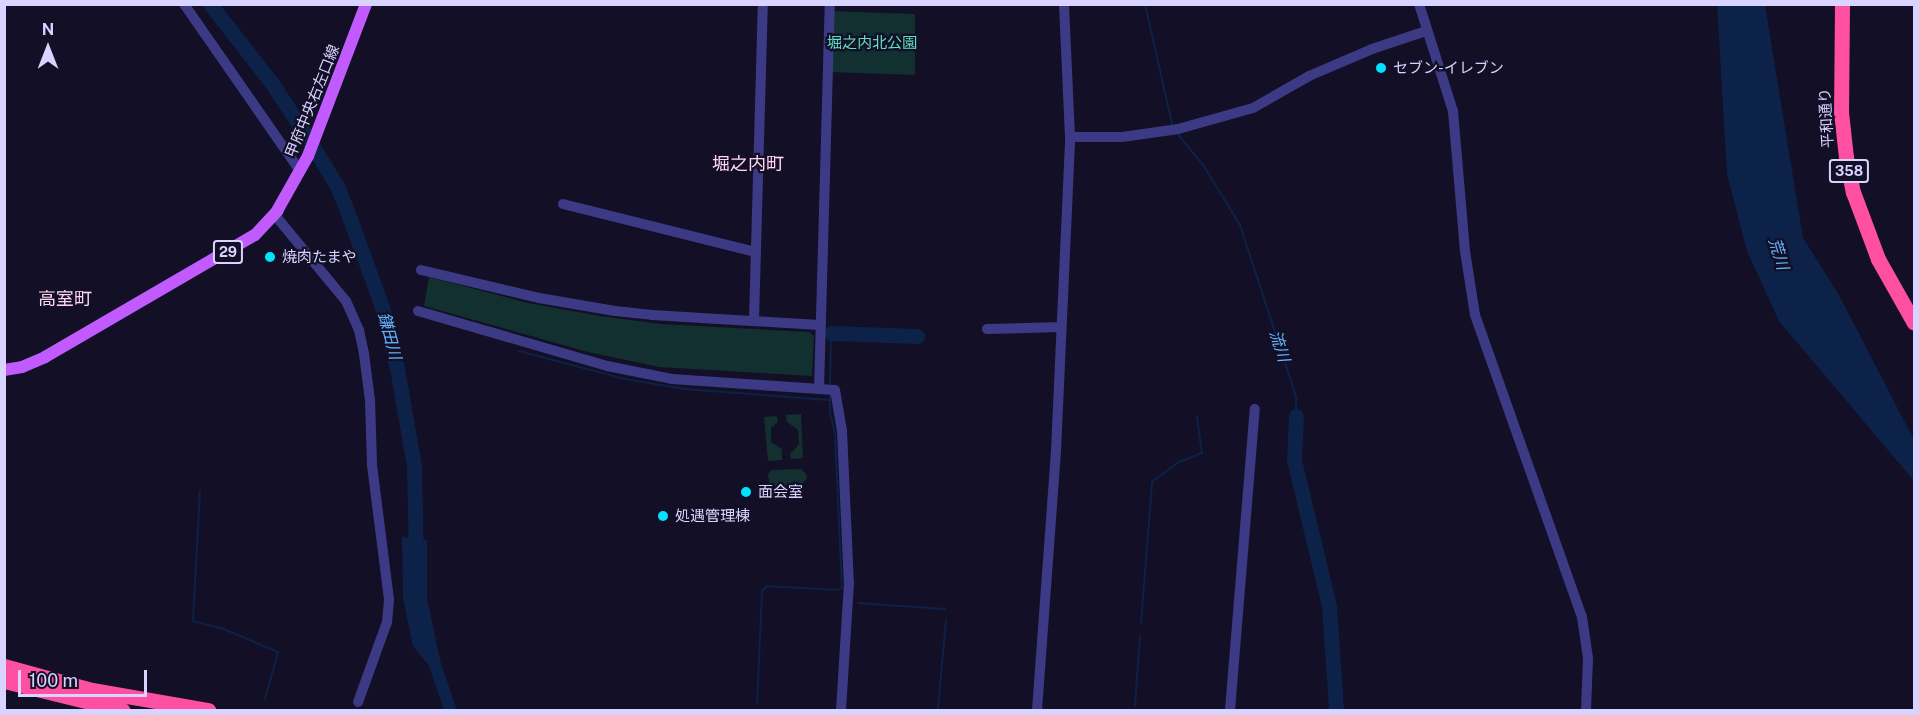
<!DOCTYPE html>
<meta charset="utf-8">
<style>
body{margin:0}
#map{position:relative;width:1919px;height:715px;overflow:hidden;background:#130f26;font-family:"Public Sans","Noto Sans JP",sans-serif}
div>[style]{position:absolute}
.green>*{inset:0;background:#12302f}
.water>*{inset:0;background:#0c2248}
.stream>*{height:2px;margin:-1px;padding:0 1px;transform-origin:1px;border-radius:1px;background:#0c2248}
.river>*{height:15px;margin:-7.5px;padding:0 7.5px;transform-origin:7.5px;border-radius:7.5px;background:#0c2248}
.minor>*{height:10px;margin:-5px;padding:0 5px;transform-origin:5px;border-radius:5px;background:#3d3a85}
.major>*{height:12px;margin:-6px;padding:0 6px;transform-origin:6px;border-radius:6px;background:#c25bff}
.highway>*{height:15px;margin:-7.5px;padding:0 7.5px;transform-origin:7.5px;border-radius:7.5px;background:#ff4fa3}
.dots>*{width:16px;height:16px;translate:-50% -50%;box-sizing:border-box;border:3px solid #130f26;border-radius:50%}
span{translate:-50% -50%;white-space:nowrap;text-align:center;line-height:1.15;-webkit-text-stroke:4.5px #130f26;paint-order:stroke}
.shield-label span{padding:2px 4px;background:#130f26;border:2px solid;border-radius:4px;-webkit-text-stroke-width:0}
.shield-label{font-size:14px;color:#d9d4ff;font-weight:700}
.park-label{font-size:15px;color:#5fe0c0}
.poi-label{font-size:15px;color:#d9d4ff}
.left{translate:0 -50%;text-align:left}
.street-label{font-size:15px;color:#d9d4ff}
.water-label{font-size:16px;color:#62b6ff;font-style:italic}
.quarter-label{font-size:18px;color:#ffd6f0}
.frame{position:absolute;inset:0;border:6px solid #d9d4ff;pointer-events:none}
.north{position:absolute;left:18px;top:18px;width:60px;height:60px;-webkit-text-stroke:4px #130f26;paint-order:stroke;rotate:0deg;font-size:16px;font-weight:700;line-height:24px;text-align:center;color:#d9d4ff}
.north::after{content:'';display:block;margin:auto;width:21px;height:27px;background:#d9d4ff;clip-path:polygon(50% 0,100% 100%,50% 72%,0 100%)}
.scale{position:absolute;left:18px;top:670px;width:129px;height:27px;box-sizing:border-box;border:3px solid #d9d4ff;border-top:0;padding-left:8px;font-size:18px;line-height:21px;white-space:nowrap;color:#d9d4ff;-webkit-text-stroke:4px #130f26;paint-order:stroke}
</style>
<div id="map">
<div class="green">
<i style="clip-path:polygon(830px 11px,915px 14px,915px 75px,828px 72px)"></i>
<i style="clip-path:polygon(429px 277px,528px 303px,600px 316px,661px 324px,809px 332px,814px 336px,812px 376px,659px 367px,588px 352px,424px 306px)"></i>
<i style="clip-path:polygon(801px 414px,803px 458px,791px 459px,790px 454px,799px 444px,798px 430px,787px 422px,786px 415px)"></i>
<i style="clip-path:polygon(777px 416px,778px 422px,771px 428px,771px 442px,782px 449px,782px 460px,768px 461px,764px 417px)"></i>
<i style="clip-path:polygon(801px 469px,807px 475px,806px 480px,800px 485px,773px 486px,769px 482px,768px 474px,772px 470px)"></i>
</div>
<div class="water">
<i style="clip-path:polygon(1717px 5px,1765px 5px,1803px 238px,1839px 295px,1914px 440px,1914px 481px,1779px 321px,1747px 251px,1727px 174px)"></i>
<i style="clip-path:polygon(402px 537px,427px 540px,427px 598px,441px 664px,457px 710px,444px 710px,429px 666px,413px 646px,403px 598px)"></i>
</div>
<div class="stream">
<i style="left:1145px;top:4px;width:127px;rotate:77.3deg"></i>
<i style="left:1176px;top:132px;width:43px;rotate:50.7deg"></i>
<i style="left:1203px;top:165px;width:70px;rotate:58.3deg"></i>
<i style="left:1240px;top:225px;width:180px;rotate:71.9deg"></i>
<i style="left:1296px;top:396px;width:20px;rotate:90deg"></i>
<i style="left:519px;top:351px;width:110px;rotate:14.8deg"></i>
<i style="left:625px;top:379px;width:61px;rotate:9.5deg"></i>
<i style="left:685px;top:389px;width:144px;rotate:4.4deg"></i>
<i style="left:830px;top:388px;width:55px;rotate:-89deg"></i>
<i style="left:200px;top:491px;width:130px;rotate:93.1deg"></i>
<i style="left:193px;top:621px;width:34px;rotate:15deg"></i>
<i style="left:226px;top:630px;width:56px;rotate:22.9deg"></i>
<i style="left:278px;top:652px;width:49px;rotate:105.5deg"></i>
<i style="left:858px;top:603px;width:87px;rotate:3.9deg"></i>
<i style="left:1141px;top:623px;width:141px;rotate:-85.5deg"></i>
<i style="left:1152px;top:482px;width:34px;rotate:-37deg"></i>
<i style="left:1179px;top:462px;width:25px;rotate:-21deg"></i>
<i style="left:1202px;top:453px;width:37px;rotate:-98deg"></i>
<i style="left:757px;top:703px;width:112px;rotate:-87.4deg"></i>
<i style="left:762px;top:591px;width:7px;rotate:-45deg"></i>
<i style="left:767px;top:586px;width:70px;rotate:3.3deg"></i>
<i style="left:837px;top:590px;width:5px;rotate:-22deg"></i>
<i style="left:842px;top:588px;width:155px;rotate:-92.6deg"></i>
<i style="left:835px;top:433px;width:21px;rotate:-104deg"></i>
<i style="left:830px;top:413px;width:20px;rotate:-90deg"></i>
<i style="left:1135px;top:705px;width:69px;rotate:-85.9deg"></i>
<i style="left:938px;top:708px;width:88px;rotate:-84.8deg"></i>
</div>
<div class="river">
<i style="left:210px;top:4px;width:99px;rotate:52deg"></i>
<i style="left:271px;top:82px;width:60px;rotate:56.6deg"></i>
<i style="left:304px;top:132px;width:63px;rotate:58.6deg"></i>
<i style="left:337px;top:186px;width:24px;rotate:68deg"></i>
<i style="left:346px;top:208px;width:105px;rotate:70deg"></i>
<i style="left:382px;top:307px;width:63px;rotate:76.2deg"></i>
<i style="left:397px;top:368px;width:99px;rotate:80.2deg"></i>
<i style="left:414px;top:466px;width:93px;rotate:88.8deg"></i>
<i style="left:831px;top:333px;width:86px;rotate:2deg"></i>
<i style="left:1296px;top:416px;width:44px;rotate:92.6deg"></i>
<i style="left:1294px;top:460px;width:150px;rotate:76.5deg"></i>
<i style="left:1329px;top:606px;width:104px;rotate:86.1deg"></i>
</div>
<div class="minor">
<i style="left:184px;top:4px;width:203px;rotate:55.2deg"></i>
<i style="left:1419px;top:4px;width:112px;rotate:72.4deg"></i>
<i style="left:1453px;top:111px;width:141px;rotate:85.1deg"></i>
<i style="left:1465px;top:251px;width:65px;rotate:81.1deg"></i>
<i style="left:1475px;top:315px;width:320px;rotate:70.5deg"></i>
<i style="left:1582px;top:617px;width:41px;rotate:81.7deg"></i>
<i style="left:1588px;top:658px;width:52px;rotate:92.2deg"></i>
<i style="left:1070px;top:137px;width:52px"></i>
<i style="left:1122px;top:137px;width:57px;rotate:-8.1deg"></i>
<i style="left:1178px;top:129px;width:78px;rotate:-15.6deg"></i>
<i style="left:1253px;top:108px;width:64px;rotate:-29.7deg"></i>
<i style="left:1309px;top:76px;width:69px;rotate:-23.2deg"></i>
<i style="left:1372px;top:49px;width:57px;rotate:-18.4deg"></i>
<i style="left:563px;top:204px;width:199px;rotate:14deg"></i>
<i style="left:274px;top:214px;width:113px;rotate:50.4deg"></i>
<i style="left:346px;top:301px;width:32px;rotate:66deg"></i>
<i style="left:359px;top:330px;width:25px;rotate:78deg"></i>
<i style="left:364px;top:354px;width:46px;rotate:82.6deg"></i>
<i style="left:370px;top:400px;width:65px;rotate:88.2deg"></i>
<i style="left:372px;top:465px;width:136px;rotate:82.8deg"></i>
<i style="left:389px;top:600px;width:22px;rotate:95deg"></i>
<i style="left:387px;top:622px;width:85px;rotate:109.9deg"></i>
<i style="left:421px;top:270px;width:121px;rotate:13.3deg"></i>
<i style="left:539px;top:298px;width:77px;rotate:9.7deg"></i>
<i style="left:615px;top:311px;width:37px;rotate:6deg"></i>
<i style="left:652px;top:315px;width:168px;rotate:3.4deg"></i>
<i style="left:418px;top:311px;width:197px;rotate:16.2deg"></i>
<i style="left:607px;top:366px;width:66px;rotate:11.3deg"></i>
<i style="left:672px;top:379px;width:163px;rotate:3.9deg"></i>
<i style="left:835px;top:390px;width:42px;rotate:80.3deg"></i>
<i style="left:842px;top:431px;width:152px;rotate:87.4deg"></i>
<i style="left:849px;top:583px;width:127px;rotate:93.6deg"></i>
<i style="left:754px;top:320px;width:316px;rotate:-88.4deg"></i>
<i style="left:987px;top:329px;width:74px;rotate:-1.5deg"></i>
<i style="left:819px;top:389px;width:385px;rotate:-88.4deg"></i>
<i style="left:1037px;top:710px;width:260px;rotate:-85.8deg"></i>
<i style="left:1056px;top:451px;width:314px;rotate:-87.4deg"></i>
<i style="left:1070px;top:137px;width:133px;rotate:-92.6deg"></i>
<i style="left:1230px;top:710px;width:302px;rotate:-85.3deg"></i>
</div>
<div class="major">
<i style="left:4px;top:370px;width:18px;rotate:-9deg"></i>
<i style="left:22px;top:367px;width:25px;rotate:-23deg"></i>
<i style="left:45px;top:357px;width:243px;rotate:-30.2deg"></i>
<i style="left:255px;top:235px;width:33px;rotate:-47deg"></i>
<i style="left:277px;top:211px;width:63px;rotate:-60.6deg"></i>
<i style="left:308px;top:156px;width:163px;rotate:-69.1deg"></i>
</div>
<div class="highway">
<i style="left:1842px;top:4px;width:108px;rotate:90.5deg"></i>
<i style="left:1841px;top:112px;width:45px;rotate:83.7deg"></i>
<i style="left:1846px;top:157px;width:36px;rotate:79deg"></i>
<i style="left:1853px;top:192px;width:72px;rotate:69.5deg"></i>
<i style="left:1878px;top:259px;width:73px;rotate:60.6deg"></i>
<i style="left:4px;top:666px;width:91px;rotate:15.3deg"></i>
<i style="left:92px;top:690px;width:118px;rotate:9.8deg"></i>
<i style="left:4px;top:681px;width:122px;rotate:13.8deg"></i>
</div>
<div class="dots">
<i style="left:1381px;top:68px;background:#00e5ff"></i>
<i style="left:270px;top:257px;background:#00e5ff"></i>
<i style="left:746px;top:492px;background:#00e5ff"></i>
<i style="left:663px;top:516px;background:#00e5ff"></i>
</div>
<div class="shield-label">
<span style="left:1849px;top:171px">358</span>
<span style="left:228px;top:252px">29</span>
</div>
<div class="park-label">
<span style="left:872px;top:43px">堀之内北公園</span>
</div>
<div class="poi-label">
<span class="left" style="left:1393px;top:68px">セブン-イレブン</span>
<span class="left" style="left:282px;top:257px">焼肉たまや</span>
<span class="left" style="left:758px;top:492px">面会室</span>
<span class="left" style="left:675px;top:516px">処遇管理棟</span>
</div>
<div class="street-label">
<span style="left:312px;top:101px;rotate:-68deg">甲府中央右左口線</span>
<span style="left:1826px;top:118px;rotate:-93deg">平和通り</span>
</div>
<div class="water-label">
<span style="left:1778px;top:254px;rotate:73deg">荒川</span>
<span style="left:389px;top:336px;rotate:75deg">鎌田川</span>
<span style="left:1279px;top:346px;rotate:72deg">流川</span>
</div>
<div class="quarter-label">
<span style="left:748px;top:164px">堀之内町</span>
<span style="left:65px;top:299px">高室町</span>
</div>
<div class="frame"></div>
<div class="north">N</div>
<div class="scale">100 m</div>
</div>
